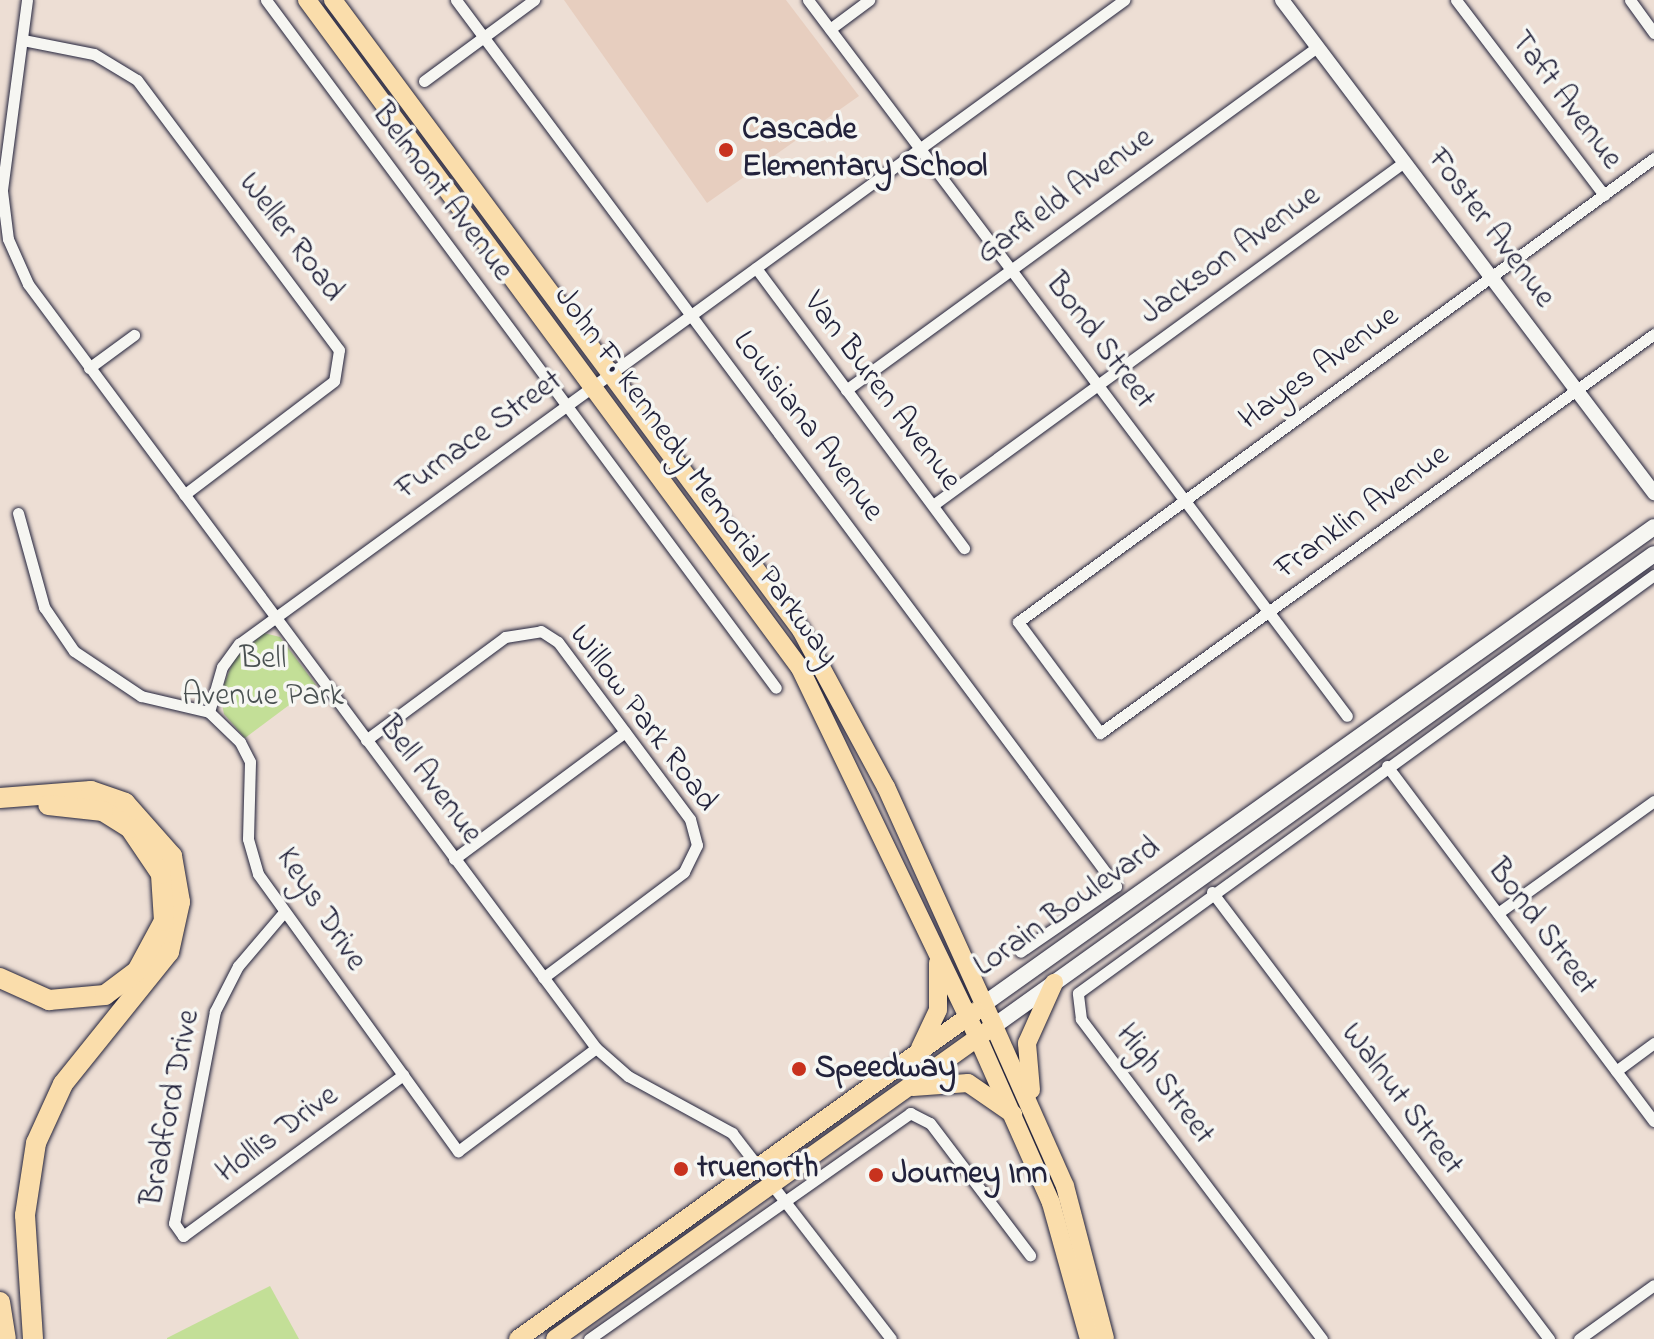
<!DOCTYPE html>
<style>
body{margin:0}
#map{position:relative;width:1654px;height:1339px;overflow:hidden;background:#edded4;font-family:"Indie Flower",sans-serif}
div>[style]{position:absolute}
.built>*{inset:0;background:#e7cebf}
.green>*{inset:0;background:#c3df97}
.roads{filter:drop-shadow(0 0 2px #22223b) drop-shadow(0 0 2px #22223b)}
.minor>*{height:11px;margin:-5.5px;padding:0 5.5px;transform-origin:5.5px;border-radius:5.5px;background:#f6f6f2}
.tertiary>*{height:14px;margin:-7px;padding:0 7px;transform-origin:7px;border-radius:7px;background:#f6f6f2}
.secondary>*{height:16px;margin:-8px;padding:0 8px;transform-origin:8px;border-radius:8px;background:#f6f6f2}
.primary>*{height:18px;margin:-9px;padding:0 9px;transform-origin:9px;border-radius:9px;background:#faddab}
.trunk>*{height:18px;margin:-9px;padding:0 9px;transform-origin:9px;border-radius:9px;background:#faddab}
.motorway>*{height:20px;margin:-10px;padding:0 10px;transform-origin:10px;border-radius:10px;background:#faddab}
.dots>*{width:22px;height:22px;translate:-50% -50%;box-sizing:border-box;border:4px solid #f6f6f2;border-radius:50%}
span{translate:-50% -50%;white-space:nowrap;text-align:center;line-height:1.15;-webkit-text-stroke:7px #f6f6f2;paint-order:stroke}
.street-label{font-size:32px;color:#22223b}
.poi-label{font-size:32px;color:#22223b;font-weight:700}
.left{translate:0 -50%;text-align:left}
.park-label{font-size:32px;color:#4a5152}
</style>
<div id="map">
<div class="built">
<i style="clip-path:polygon(564px 0,786px 0,859px 96px,707px 203px)"></i>
</div>
<div class="green">
<i style="clip-path:polygon(264px 633px,280px 637px,316px 685px,245px 738px,224px 714px,220px 695px,234px 659px)"></i>
<i style="clip-path:polygon(270px 1286px,299px 1339px,167px 1339px,167px 1338px)"></i>
</div>
<div class="roads">
<div class="minor">
<i style="left:27px;top:0;width:193px;rotate:97.5deg"></i>
<i style="left:2px;top:191px;width:48px;rotate:82.9deg"></i>
<i style="left:8px;top:239px;width:49px;rotate:66deg"></i>
<i style="left:28px;top:284px;width:952px;rotate:53.37deg"></i>
<i style="left:596px;top:1048px;width:43px;rotate:41.2deg"></i>
<i style="left:628px;top:1076px;width:119px;rotate:28.7deg"></i>
<i style="left:732px;top:1133px;width:260px;rotate:52.3deg"></i>
<i style="left:266px;top:0;width:856px;rotate:53.45deg"></i>
<i style="left:456px;top:0;width:1105px;rotate:53.32deg"></i>
<i style="left:1116px;top:886px;width:116px;rotate:145.5deg"></i>
<i style="left:808px;top:0;width:896px;rotate:53.03deg"></i>
<i style="left:1456px;top:0;width:245px;rotate:52.8deg"></i>
<i style="left:1630px;top:0;width:41px;rotate:54deg"></i>
<i style="left:830px;top:29px;width:49px;rotate:-36.6deg"></i>
<i style="left:23px;top:40px;width:72px;rotate:11.2deg"></i>
<i style="left:94px;top:54px;width:50px;rotate:31.2deg"></i>
<i style="left:137px;top:80px;width:337px;rotate:53.2deg"></i>
<i style="left:339px;top:350px;width:31px;rotate:99deg"></i>
<i style="left:334px;top:381px;width:188px;rotate:142.8deg"></i>
<i style="left:424px;top:81px;width:137px;rotate:-36.4deg"></i>
<i style="left:1654px;top:158px;width:787px;rotate:143.89deg"></i>
<i style="left:1018px;top:622px;width:138px;rotate:53.5deg"></i>
<i style="left:1100px;top:733px;width:683px;rotate:-35.76deg"></i>
<i style="left:756px;top:268px;width:349px;rotate:53.4deg"></i>
<i style="left:89px;top:368px;width:56px;rotate:-36.3deg"></i>
<i style="left:846px;top:390px;width:583px;rotate:-36.06deg"></i>
<i style="left:933px;top:505px;width:583px;rotate:-36.06deg"></i>
<i style="left:18px;top:513px;width:98px;rotate:74.5deg"></i>
<i style="left:44px;top:607px;width:53px;rotate:55.7deg"></i>
<i style="left:74px;top:651px;width:81px;rotate:33.9deg"></i>
<i style="left:141px;top:696px;width:70px;rotate:13.2deg"></i>
<i style="left:209px;top:712px;width:43px;rotate:44.1deg"></i>
<i style="left:240px;top:742px;width:22px;rotate:63deg"></i>
<i style="left:250px;top:762px;width:77px;rotate:91.5deg"></i>
<i style="left:248px;top:839px;width:36px;rotate:74deg"></i>
<i style="left:258px;top:874px;width:342px;rotate:54.2deg"></i>
<i style="left:458px;top:1151px;width:172px;rotate:-36.7deg"></i>
<i style="left:209px;top:712px;width:47px;rotate:-73.9deg"></i>
<i style="left:222px;top:667px;width:29px;rotate:-54deg"></i>
<i style="left:239px;top:644px;width:1095px;rotate:-36.04deg"></i>
<i style="left:366px;top:740px;width:173px;rotate:-36.5deg"></i>
<i style="left:505px;top:637px;width:36px;rotate:-9deg"></i>
<i style="left:541px;top:631px;width:20px;rotate:33deg"></i>
<i style="left:558px;top:642px;width:221px;rotate:53.3deg"></i>
<i style="left:690px;top:819px;width:27px;rotate:75deg"></i>
<i style="left:697px;top:845px;width:30px;rotate:116deg"></i>
<i style="left:684px;top:872px;width:176px;rotate:143.1deg"></i>
<i style="left:1387px;top:766px;width:444px;rotate:53.1deg"></i>
<i style="left:454px;top:859px;width:213px;rotate:-36.6deg"></i>
<i style="left:1212px;top:892px;width:560px;rotate:52.99deg"></i>
<i style="left:284px;top:912px;width:71px;rotate:130.4deg"></i>
<i style="left:238px;top:966px;width:51px;rotate:117.1deg"></i>
<i style="left:215px;top:1011px;width:216px;rotate:100.9deg"></i>
<i style="left:174px;top:1223px;width:16px;rotate:55deg"></i>
<i style="left:183px;top:1236px;width:273px;rotate:-36.2deg"></i>
<i style="left:1498px;top:913px;width:192px;rotate:-35.7deg"></i>
<i style="left:1616px;top:1071px;width:47px;rotate:-36.4deg"></i>
<i style="left:589px;top:1339px;width:393px;rotate:-35.1deg"></i>
<i style="left:910px;top:1113px;width:22px;rotate:27deg"></i>
<i style="left:930px;top:1123px;width:166px;rotate:52.9deg"></i>
<i style="left:1322px;top:1339px;width:401px;rotate:-127deg"></i>
<i style="left:1081px;top:1019px;width:26px;rotate:-97deg"></i>
<i style="left:1078px;top:993px;width:712px;rotate:-35.97deg"></i>
<i style="left:1579px;top:1339px;width:92px;rotate:-35.8deg"></i>
</div>
<div class="tertiary">
<i style="left:1282px;top:0;width:618px;rotate:52.96deg"></i>
</div>
<div class="secondary">
<i style="left:984px;top:1004px;width:822px;rotate:-35.45deg"></i>
<i style="left:994px;top:1026px;width:811px;rotate:-35.57deg"></i>
</div>
<div class="primary">
<i style="left:994px;top:1026px;width:175px;rotate:66.1deg"></i>
<i style="left:1065px;top:1186px;width:158px;rotate:75.3deg"></i>
<i style="left:978px;top:1038px;width:180px;rotate:66.1deg"></i>
<i style="left:1051px;top:1203px;width:141px;rotate:74.4deg"></i>
<i style="left:1031px;top:1090px;width:47px;rotate:-94.9deg"></i>
<i style="left:1027px;top:1043px;width:66px;rotate:-65.8deg"></i>
</div>
<div class="trunk">
<i style="left:307px;top:0;width:830px;rotate:53.57deg"></i>
<i style="left:800px;top:668px;width:411px;rotate:64.3deg"></i>
<i style="left:333px;top:0;width:785px;rotate:53.39deg"></i>
<i style="left:801px;top:630px;width:179px;rotate:61.6deg"></i>
<i style="left:886px;top:787px;width:262px;rotate:65.7deg"></i>
<i style="left:994px;top:1026px;width:539px;rotate:144.51deg"></i>
<i style="left:920px;top:1048px;width:42px;rotate:-64.7deg"></i>
<i style="left:938px;top:1010px;width:47px;rotate:-90deg"></i>
<i style="left:913px;top:1087px;width:55px;rotate:-4.2deg"></i>
<i style="left:968px;top:1083px;width:55px;rotate:34.6deg"></i>
<i style="left:518px;top:1339px;width:563px;rotate:-35.61deg"></i>
</div>
<div class="motorway">
<i style="left:0;top:798px;width:91px;rotate:-4.4deg"></i>
<i style="left:91px;top:791px;width:36px;rotate:19deg"></i>
<i style="left:125px;top:803px;width:71px;rotate:48.4deg"></i>
<i style="left:172px;top:856px;width:47px;rotate:80.1deg"></i>
<i style="left:180px;top:902px;width:51px;rotate:102.4deg"></i>
<i style="left:169px;top:952px;width:169px;rotate:128.8deg"></i>
<i style="left:63px;top:1084px;width:65px;rotate:114.6deg"></i>
<i style="left:36px;top:1143px;width:73px;rotate:98.7deg"></i>
<i style="left:25px;top:1215px;width:124px;rotate:86.3deg"></i>
<i style="left:0;top:978px;width:54px;rotate:24.2deg"></i>
<i style="left:49px;top:1000px;width:56px;rotate:-5.1deg"></i>
<i style="left:105px;top:995px;width:40px;rotate:-37deg"></i>
<i style="left:137px;top:971px;width:57px;rotate:-61.6deg"></i>
<i style="left:164px;top:921px;width:47px;rotate:-93.7deg"></i>
<i style="left:161px;top:874px;width:55px;rotate:-124deg"></i>
<i style="left:130px;top:828px;width:32px;rotate:-148deg"></i>
<i style="left:103px;top:811px;width:55px;rotate:-173.8deg"></i>
<i style="left:0;top:1302px;width:37px;rotate:81deg"></i>
</div>
</div>
<div class="dots">
<i style="left:726px;top:150px;background:#c8321e"></i>
<i style="left:799px;top:1069px;background:#c8321e"></i>
<i style="left:681px;top:1169px;background:#c8321e"></i>
<i style="left:876px;top:1175px;background:#c8321e"></i>
</div>
<div class="street-label">
<span style="left:1565px;top:101px;rotate:53deg">Taft Avenue</span>
<span style="left:441px;top:193px;rotate:53deg">Belmont Avenue</span>
<span style="left:1066px;top:197px;rotate:-36deg">Garfield Avenue</span>
<span style="left:1490px;top:229px;rotate:53deg">Foster Avenue</span>
<span style="left:290px;top:238px;rotate:53deg">Weller Road</span>
<span style="left:1231px;top:256px;rotate:-36deg">Jackson Avenue</span>
<span style="left:1099px;top:342px;rotate:53deg">Bond Street</span>
<span style="left:1320px;top:369px;rotate:-36deg">Hayes Avenue</span>
<span style="left:881px;top:392px;rotate:53deg">Van Buren Avenue</span>
<span style="left:807px;top:427px;rotate:53deg">Louisiana Avenue</span>
<span style="left:480px;top:436px;rotate:-36deg">Furnace Street</span>
<span style="left:695px;top:477px;rotate:54deg">John F. Kennedy Memorial Parkway</span>
<span style="left:1363px;top:513px;rotate:-36deg">Franklin Avenue</span>
<span style="left:642px;top:719px;rotate:53deg">Willow Park Road</span>
<span style="left:429px;top:781px;rotate:53deg">Bell Avenue</span>
<span style="left:1068px;top:908px;rotate:-35deg">Lorain Boulevard</span>
<span style="left:320px;top:910px;rotate:57deg">Keys Drive</span>
<span style="left:1541px;top:928px;rotate:53deg">Bond Street</span>
<span style="left:1164px;top:1085px;rotate:53deg">High Street</span>
<span style="left:1401px;top:1100px;rotate:53deg">Walnut Street</span>
<span style="left:172px;top:1108px;rotate:-79deg">Bradford Drive</span>
<span style="left:278px;top:1135px;rotate:-36deg">Hollis Drive</span>
</div>
<div class="poi-label">
<span class="left" style="left:742px;top:150px">Cascade<br>Elementary School</span>
<span class="left" style="left:815px;top:1069px">Speedway</span>
<span class="left" style="left:697px;top:1169px">truenorth</span>
<span class="left" style="left:892px;top:1175px">Journey Inn</span>
</div>
<div class="park-label">
<span style="left:263px;top:679px">Bell<br>Avenue Park</span>
</div>
</div>
